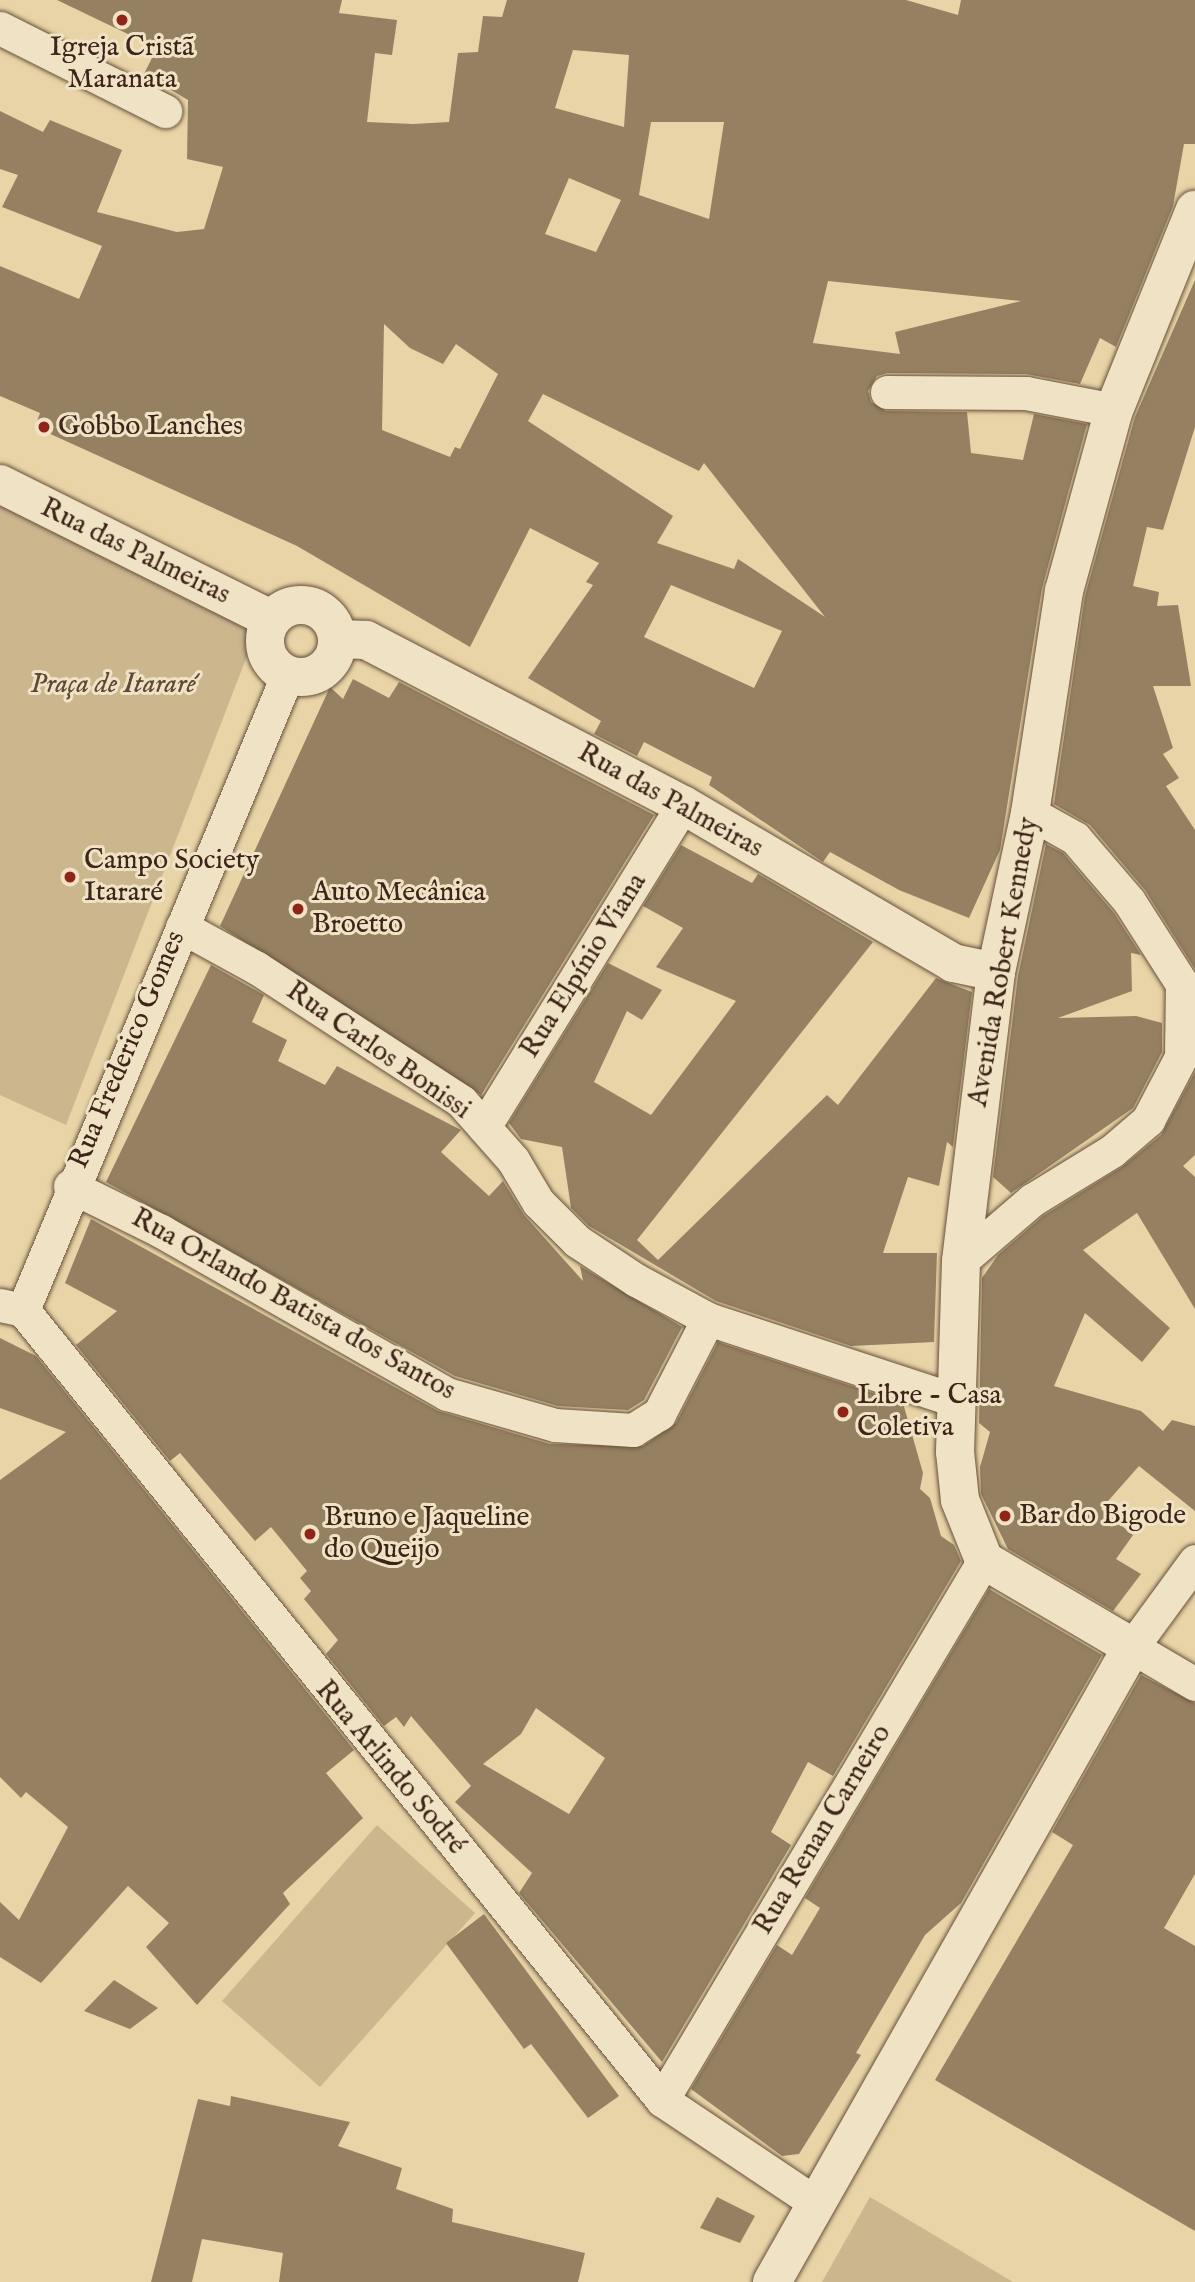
<!DOCTYPE html>
<meta charset="utf-8">
<style>
body{margin:0}
#map{position:relative;width:1195px;height:2282px;overflow:hidden;background:#e8d4a6;font-family:"IM FELL English",serif}
div>[style]{position:absolute}
.green>*{inset:0;background:#cbb68e}
.building>*{inset:0;background:#968062}
.roads{filter:drop-shadow(0 0 2px #68503c) drop-shadow(0 0 2px #68503c)}
.street>*{height:33px;margin:-16.5px;padding:0 16.5px;transform-origin:16.5px;border-radius:16.5px;background:#f0e3c5}
.secondary>*{height:38px;margin:-19px;padding:0 19px;transform-origin:19px;border-radius:19px;background:#f0e3c5}
.secondary>.ring{margin:-19px;padding:0;box-sizing:content-box;background:none;border:38px solid #f0e3c5;border-radius:50%}
.dots>*{width:19px;height:19px;translate:-50% -50%;box-sizing:border-box;border:4px solid #f0e3c5;border-radius:50%}
span{translate:-50% -50%;white-space:nowrap;text-align:center;line-height:1.15;-webkit-text-stroke:6px #f0e3c5;paint-order:stroke}
.poi-label{font-size:28px;color:#3e2419}
.left{translate:0 -50%;text-align:left}
.street-label{font-size:28px;color:#3e2419}
.park-label{font-size:28px;color:#614836;font-style:italic}
</style>
<div id="map">
<div class="green">
<i style="clip-path:polygon(0 497px,259px 625px,66px 1125px,0 1095px)"></i>
<i style="clip-path:polygon(377px 1825px,475px 1913px,320px 2087px,222px 2001px)"></i>
<i style="clip-path:polygon(870px 2197px,1013px 2282px,822px 2282px)"></i>
</div>
<div class="building">
<i style="clip-path:polygon(evenodd,57px 0,342px 0,339px 13px,397px 20px,392px 55px,375px 53px,367px 122px,413px 124px,449px 122px,458px 53px,478px 52px,483px 16px,502px 17px,507px 0,906px 0,958px 15px,961px 0,1195px 0,1195px 144px,1184px 144px,1173px 206px,1116px 347px,1100px 338px,1080px 384px,1026px 374px,887px 373px,877px 376px,868px 391px,871px 402px,886px 411px,967px 412px,971px 453px,1023px 460px,1034px 414px,1087px 424px,1042px 588px,1000px 850px,969px 918px,899px 890px,830px 852px,823px 862px,709px 785px,712px 777px,644px 742px,637px 756px,594px 734px,601px 721px,528px 678px,593px 585px,586px 582px,599px 563px,530px 528px,470px 647px,297px 546px,35px 427px,40px 413px,0 396px,0 266px,79px 299px,102px 246px,2px 207px,18px 175px,0 169px,0 111px,43px 132px,50px 120px,122px 150px,97px 212px,177px 232px,204px 229px,223px 167px,187px 159px,188px 100px,144px 74px,157px 48px,57px 0,573px 50px,629px 55px,624px 127px,555px 108px,573px 50px,57px 0,651px 122px,724px 122px,709px 219px,639px 195px,651px 122px,57px 0,569px 178px,621px 200px,596px 252px,545px 234px,569px 178px,57px 0,828px 281px,1021px 301px,895px 332px,900px 354px,813px 343px,828px 281px,57px 0,384px 324px,410px 348px,443px 364px,456px 344px,498px 374px,460px 449px,455px 447px,450px 457px,382px 430px,384px 324px,57px 0,543px 394px,699px 471px,704px 463px,825px 617px,738px 559px,734px 569px,657px 543px,673px 516px,528px 421px,543px 394px,57px 0,671px 585px,782px 631px,754px 688px,644px 637px,671px 585px)"></i>
<i style="clip-path:polygon(1195px 280px,1195px 427px,1163px 530px,1147px 527px,1133px 586px,1159px 592px,1157px 606px,1178px 605px,1191px 686px,1153px 686px,1173px 748px,1163px 754px,1179px 778px,1166px 786px,1195px 830px,1195px 969px,1145px 890px,1090px 825px,1054px 804px,1085px 596px,1135px 417px)"></i>
<i style="clip-path:polygon(353px 679px,389px 698px,399px 682px,654px 815px,481px 1095px,220px 926px,330px 687px,343px 699px)"></i>
<i style="clip-path:polygon(1046px 844px,1063px 853px,1114px 913px,1141px 955px,1131px 953px,1132px 991px,1058px 1018px,1136px 1016px,1162px 1023px,1162px 1052px,1133px 1108px,1011px 1193px,993px 1177px,1018px 976px)"></i>
<i style="clip-path:polygon(681px 845px,752px 883px,758px 874px,873px 942px,637px 1240px,658px 1260px,827px 1095px,838px 1105px,936px 978px,972px 992px,953px 1147px,947px 1142px,939px 1186px,908px 1177px,883px 1253px,937px 1253px,934px 1342px,851px 1346px,716px 1301px,589px 1226px,571px 1208px,562px 1147px,521px 1139px,509px 1123px,608px 963px,662px 990px,642px 1020px,627px 1011px,594px 1082px,651px 1115px,736px 1001px,656px 967px,683px 928px,643px 906px)"></i>
<i style="clip-path:polygon(211px 965px,264px 995px,252px 1022px,287px 1040px,278px 1061px,325px 1085px,337px 1066px,461px 1130px,441px 1152px,489px 1196px,503px 1181px,524px 1215px,583px 1281px,580px 1266px,682px 1327px,644px 1400px,628px 1410px,558px 1406px,455px 1376px,106px 1182px)"></i>
<i style="clip-path:polygon(1195px 1072px,1195px 1155px,1183px 1166px,1195px 1177px,1195px 1309px,1137px 1213px,1083px 1250px,1170px 1328px,1142px 1362px,1085px 1313px,1054px 1386px,1141px 1411px,1163px 1431px,1172px 1420px,1195px 1426px,1195px 1511px,1139px 1466px,1101px 1509px,1133px 1535px,1116px 1559px,1141px 1574px,1113px 1611px,1008px 1549px,981px 1494px,980px 1467px,990px 1432px,979px 1423px,982px 1278px,998px 1255px,1043px 1216px,1122px 1167px,1161px 1135px)"></i>
<i style="clip-path:polygon(evenodd,91px 1219px,438px 1411px,550px 1444px,643px 1446px,676px 1423px,718px 1342px,903px 1403px,923px 1473px,920px 1489px,930px 1498px,941px 1536px,954px 1545px,961px 1561px,833px 1776px,808px 1762px,771px 1832px,791px 1845px,662px 2062px,519px 1893px,532px 1873px,455px 1802px,471px 1786px,411px 1716px,404px 1727px,396px 1717px,384px 1726px,326px 1654px,338px 1640px,304px 1599px,311px 1591px,300px 1578px,307px 1571px,271px 1527px,255px 1541px,180px 1453px,170px 1461px,76px 1345px,117px 1311px,65px 1283px,91px 1219px,536px 1708px,605px 1758px,569px 1814px,483px 1764px,521px 1734px,536px 1708px)"></i>
<i style="clip-path:polygon(0 1338px,36px 1356px,354px 1750px,326px 1773px,363px 1818px,283px 1893px,290px 1904px,197px 2005px,146px 1947px,169px 1923px,128px 1886px,41px 1983px,0 1957px,0 1902px,19px 1920px,68px 1827px,26px 1792px,21px 1798px,0 1777px,0 1480px,66px 1432px,0 1408px)"></i>
<i style="clip-path:polygon(989px 1589px,1102px 1655px,961px 1903px,925px 1935px,856px 2053px,861px 2055px,799px 2154px,782px 2156px,691px 2089px,777px 1945px,792px 1955px,820px 1908px,805px 1898px)"></i>
<i style="clip-path:polygon(1141px 1675px,1195px 1703px,1195px 1874px,1164px 1928px,1195px 1946px,1195px 2231px,935px 2080px,1073px 1845px,1052px 1832px)"></i>
<i style="clip-path:polygon(484px 1914px,619px 2096px,588px 2118px,531px 2044px,524px 2049px,446px 1943px)"></i>
<i style="clip-path:polygon(114px 1980px,158px 2008px,130px 2029px,84px 2011px)"></i>
<i style="clip-path:polygon(231px 2096px,350px 2122px,338px 2146px,402px 2168px,396px 2189px,453px 2209px,452px 2222px,585px 2253px,578px 2282px,279px 2282px,283px 2253px,202px 2239px,192px 2282px,151px 2282px,198px 2099px,230px 2106px)"></i>
<i style="clip-path:polygon(717px 2197px,755px 2216px,740px 2243px,700px 2228px)"></i>
</div>
<div class="roads">
<div class="street">
<i style="left:0;top:28px;width:185px;rotate:26.7deg"></i>
<i style="left:887px;top:392px;width:139px;rotate:0.4deg"></i>
<i style="left:1026px;top:393px;width:90px;rotate:10.9deg"></i>
<i style="left:182px;top:927px;width:85px;rotate:28.7deg"></i>
<i style="left:257px;top:968px;width:244px;rotate:33.1deg"></i>
<i style="left:461px;top:1101px;width:79px;rotate:48.6deg"></i>
<i style="left:513px;top:1160px;width:49px;rotate:59.2deg"></i>
<i style="left:538px;top:1202px;width:55px;rotate:45deg"></i>
<i style="left:577px;top:1241px;width:71px;rotate:33.5deg"></i>
<i style="left:636px;top:1280px;width:82px;rotate:28.4deg"></i>
<i style="left:708px;top:1319px;width:263px;rotate:18.2deg"></i>
<i style="left:484px;top:1127px;width:379px;rotate:-58.3deg"></i>
<i style="left:70px;top:1186px;width:102px;rotate:26.3deg"></i>
<i style="left:161px;top:1231px;width:329px;rotate:29.7deg"></i>
<i style="left:447px;top:1394px;width:112px;rotate:16deg"></i>
<i style="left:555px;top:1425px;width:78px;rotate:3.7deg"></i>
<i style="left:633px;top:1430px;width:31px;rotate:-32deg"></i>
<i style="left:659px;top:1414px;width:107px;rotate:-62.7deg"></i>
<i style="left:961px;top:1261px;width:94px;rotate:-40.7deg"></i>
<i style="left:1032px;top:1200px;width:94px;rotate:-31.5deg"></i>
<i style="left:1112px;top:1151px;width:48px;rotate:-40.7deg"></i>
<i style="left:1148px;top:1120px;width:71px;rotate:-62.4deg"></i>
<i style="left:1181px;top:1057px;width:73px;rotate:-89.2deg"></i>
<i style="left:1182px;top:984px;width:98px;rotate:-122.6deg"></i>
<i style="left:1129px;top:901px;width:83px;rotate:-130.6deg"></i>
<i style="left:1075px;top:838px;width:51px;rotate:-150.9deg"></i>
<i style="left:0;top:1305px;width:24px;rotate:12deg"></i>
<i style="left:23px;top:1310px;width:1016px;rotate:51.03deg"></i>
<i style="left:662px;top:2100px;width:182px;rotate:33.8deg"></i>
<i style="left:23px;top:1310px;width:687px;rotate:-67.39deg"></i>
<i style="left:1195px;top:1561px;width:107px;rotate:126.2deg"></i>
<i style="left:1132px;top:1647px;width:73px;rotate:30.4deg"></i>
<i style="left:662px;top:2100px;width:629px;rotate:-59.19deg"></i>
</div>
<div class="secondary">
<i style="left:0;top:484px;width:303px;rotate:26.5deg"></i>
<i class="ring" style="left:265px;top:605px;width:34px;height:34px"></i>
<i style="left:339px;top:639px;width:27px;rotate:2deg"></i>
<i style="left:366px;top:640px;width:357px;rotate:27.5deg"></i>
<i style="left:683px;top:805px;width:313px;rotate:30.3deg"></i>
<i style="left:953px;top:963px;width:44px;rotate:11.8deg"></i>
<i style="left:772px;top:2282px;width:730px;rotate:-60.45deg"></i>
<i style="left:1132px;top:1647px;width:172px;rotate:-149.6deg"></i>
<i style="left:984px;top:1560px;width:65px;rotate:-111.8deg"></i>
<i style="left:960px;top:1500px;width:48px;rotate:-95.9deg"></i>
<i style="left:955px;top:1452px;width:191px;rotate:-88.2deg"></i>
<i style="left:961px;top:1261px;width:291px;rotate:-83.1deg"></i>
<i style="left:996px;top:972px;width:163px;rotate:-77.9deg"></i>
<i style="left:1030px;top:813px;width:225px;rotate:-81.3deg"></i>
<i style="left:1064px;top:591px;width:188px;rotate:-74.6deg"></i>
<i style="left:1114px;top:410px;width:216px;rotate:-68deg"></i>
</div>
</div>
<div class="dots">
<i style="left:122px;top:20px;background:#8f2418"></i>
<i style="left:44px;top:427px;background:#8f2418"></i>
<i style="left:70px;top:877px;background:#8f2418"></i>
<i style="left:298px;top:909px;background:#8f2418"></i>
<i style="left:843px;top:1412px;background:#8f2418"></i>
<i style="left:1005px;top:1516px;background:#8f2418"></i>
<i style="left:310px;top:1534px;background:#8f2418"></i>
</div>
<div class="poi-label">
<span style="left:122px;top:64px">Igreja Cristã<br>Maranata</span>
<span class="left" style="left:58px;top:427px">Gobbo Lanches</span>
<span class="left" style="left:84px;top:877px">Campo Society<br>Itararé</span>
<span class="left" style="left:312px;top:909px">Auto Mecânica<br>Broetto</span>
<span class="left" style="left:857px;top:1412px">Libre - Casa<br>Coletiva</span>
<span class="left" style="left:1019px;top:1516px">Bar do Bigode</span>
<span class="left" style="left:324px;top:1534px">Bruno e Jaqueline<br>do Queijo</span>
</div>
<div class="street-label">
<span style="left:135px;top:552px;rotate:26deg">Rua das Palmeiras</span>
<span style="left:670px;top:801px;rotate:29deg">Rua das Palmeiras</span>
<span style="left:1004px;top:962px;rotate:-80deg">Avenida Robert Kennedy</span>
<span style="left:584px;top:966px;rotate:-58deg">Rua Elpínio Viana</span>
<span style="left:128px;top:1050px;rotate:-67deg">Rua Frederico Gomes</span>
<span style="left:378px;top:1051px;rotate:35deg">Rua Carlos Bonissi</span>
<span style="left:293px;top:1305px;rotate:29deg">Rua Orlando Batista dos Santos</span>
<span style="left:390px;top:1768px;rotate:50deg">Rua Arlindo Sodré</span>
<span style="left:823px;top:1830px;rotate:-59deg">Rua Renan Carneiro</span>
</div>
<div class="park-label">
<span style="left:113px;top:685px">Praça de Itararé</span>
</div>
</div>
